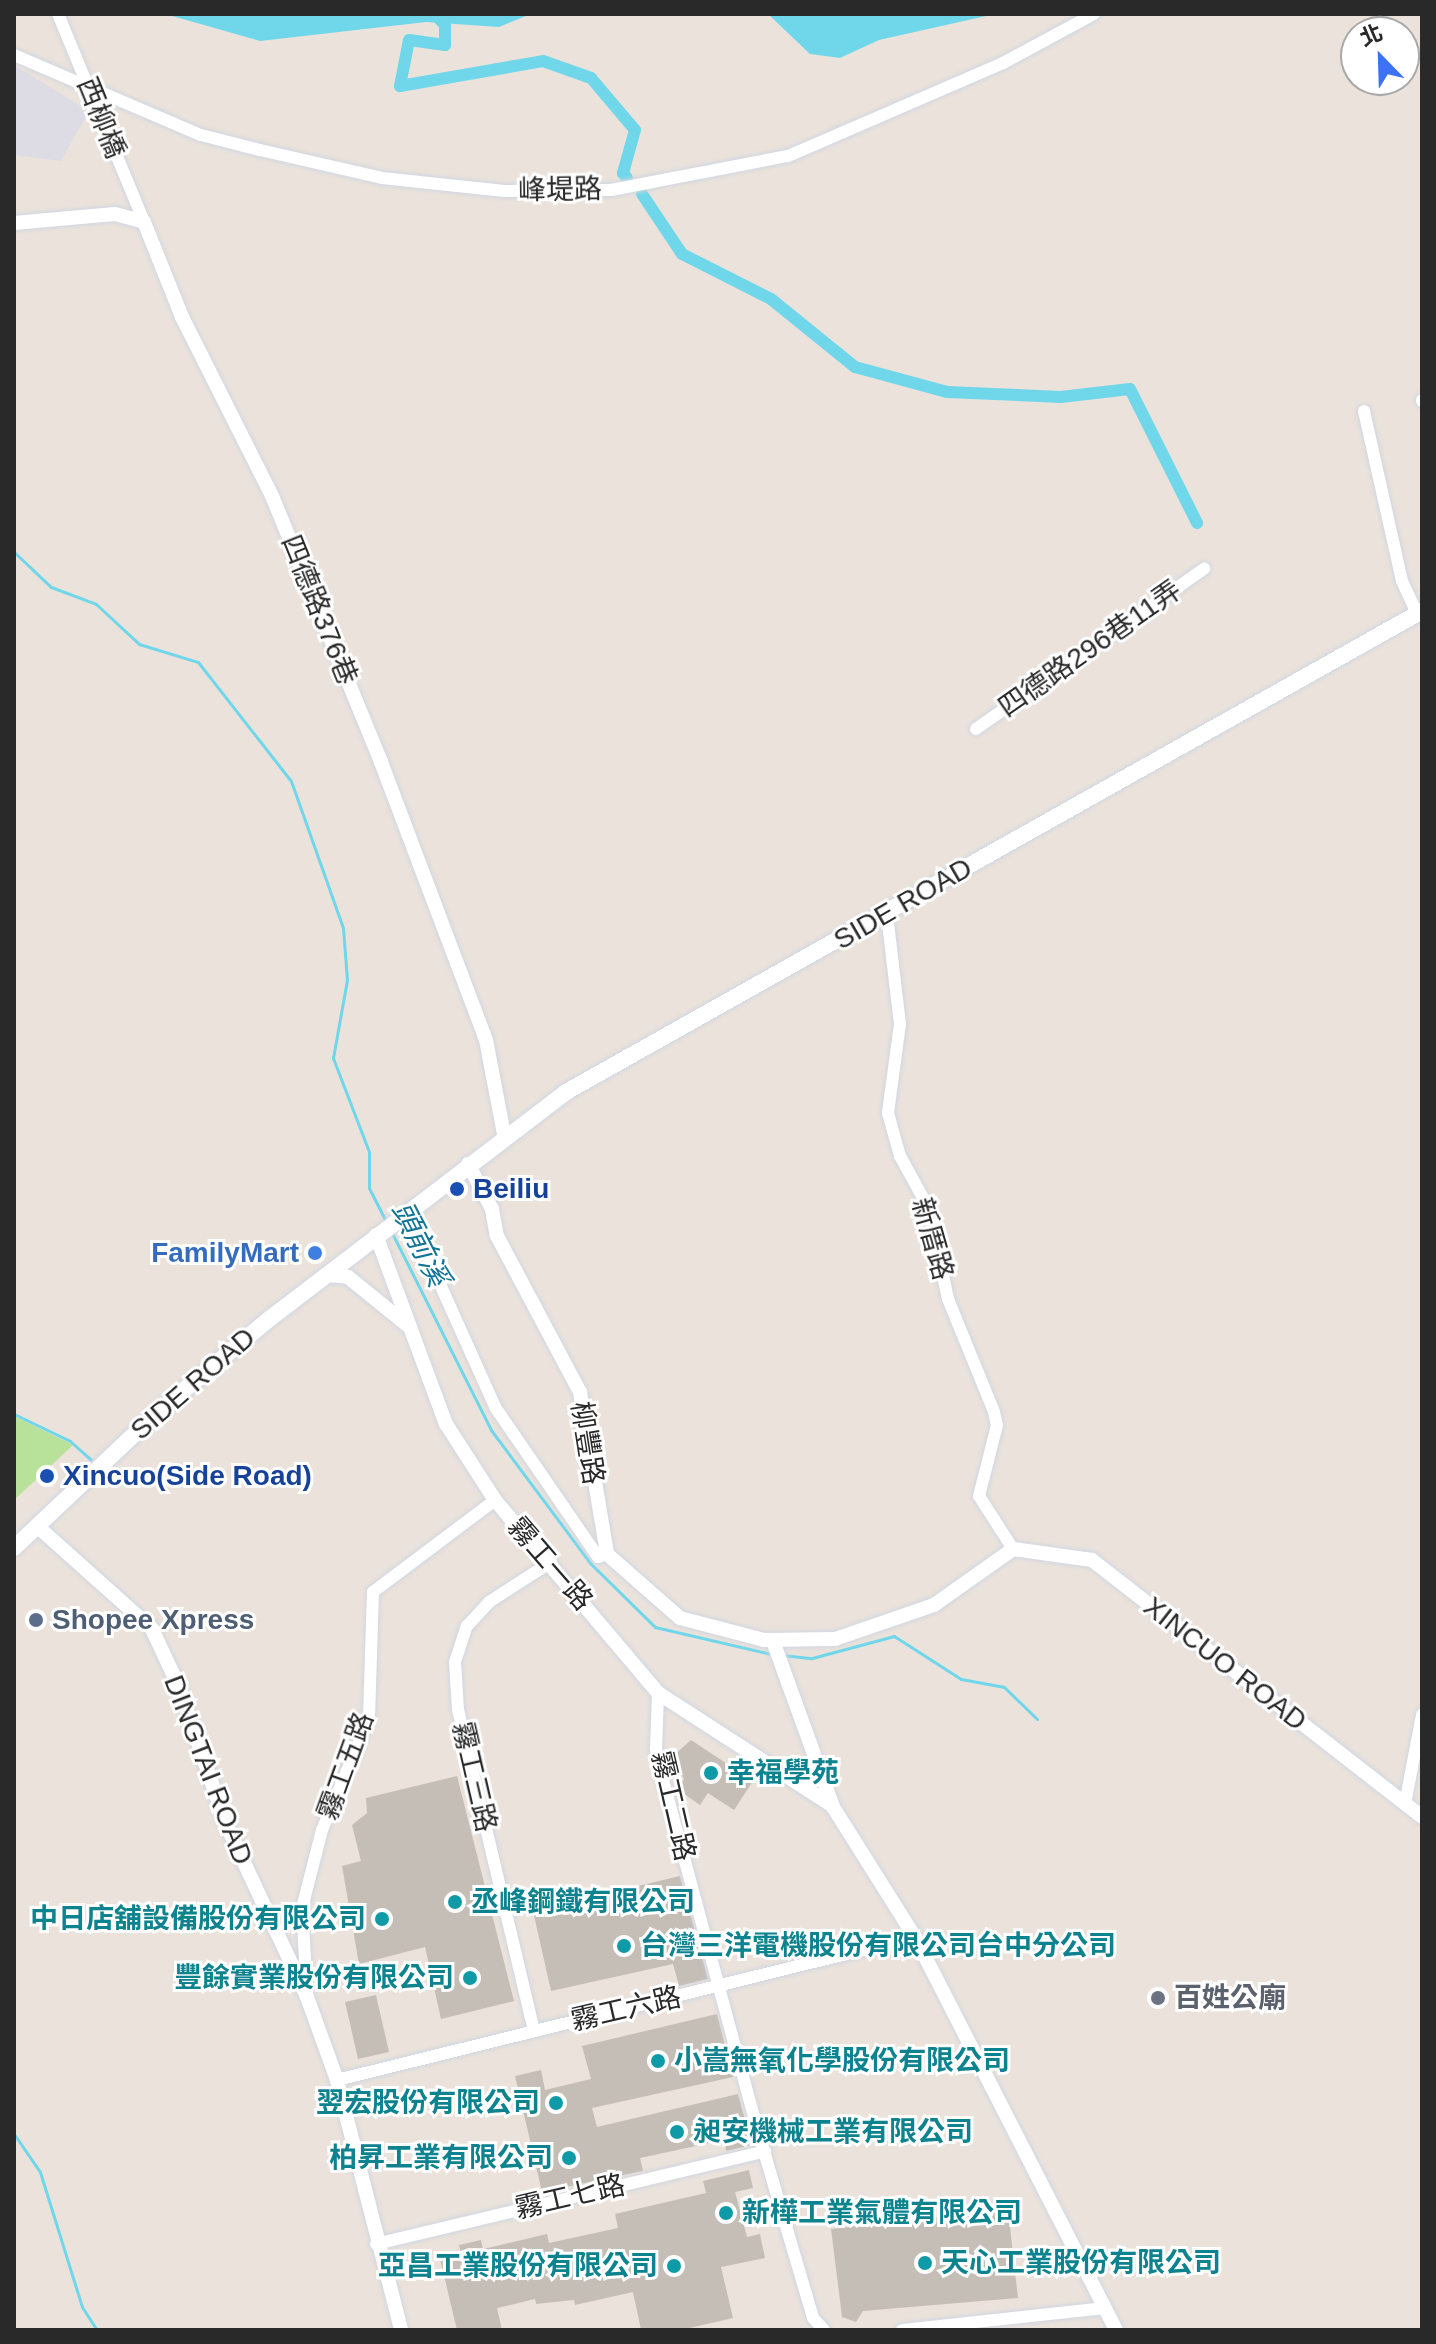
<!DOCTYPE html>
<meta charset="utf-8">
<style>
body{margin:0}
#map{position:relative;width:1436px;height:2344px;overflow:hidden;background:#ebe3db;font-family:Arial,"Noto Sans TC",sans-serif}
div>[style]{position:absolute}
.industrial>*{inset:0;background:#dddce4}
.green>*{inset:0;background:#b8e199}
.water>*{inset:0;background:#70d7eb}
.stream>*{height:3px;margin:-1.5px;padding:0 1.5px;transform-origin:1.5px;border-radius:1.5px;background:#70d7eb}
.canal>*{height:12px;margin:-6px;padding:0 6px;transform-origin:6px;border-radius:6px;background:#70d7eb}
.building>*{inset:0;background:#c4beb7}
.roads{filter:drop-shadow(0 0 2px #d1d6e2) drop-shadow(0 0 2px #d1d6e2)}
.minor>*{height:12px;margin:-6px;padding:0 6px;transform-origin:6px;border-radius:6px;background:#fff}
.tertiary>*{height:14px;margin:-7px;padding:0 7px;transform-origin:7px;border-radius:7px;background:#fff}
.secondary>*{height:16px;margin:-8px;padding:0 8px;transform-origin:8px;border-radius:8px;background:#fff}
.dots>*{width:22px;height:22px;translate:-50% -50%;box-sizing:border-box;border:4px solid #fff;border-radius:50%}
span{translate:-50% -50%;white-space:nowrap;text-align:center;line-height:1.15;-webkit-text-stroke:6px #fff;paint-order:stroke}
.street-label{font-size:28px;color:#292929}
.transit-label{font-size:28px;color:#164399;font-weight:700}
.left{translate:0 -50%;text-align:left}
.shop-label{font-size:28px;color:#366cbe;font-weight:700}
.right{translate:-100% -50%;text-align:right}
.service-label{font-size:28px;color:#4e5e75;font-weight:700}
.culture-label{font-size:28px;color:#0d838f;font-weight:700}
.worship-label{font-size:28px;color:#5b616d;font-weight:700}
.water-label{font-size:30px;color:#107596;font-style:italic}
.frame{position:absolute;inset:0;border:16px solid #292929;pointer-events:none}
.north{position:absolute;left:1340px;top:16px;width:80px;height:80px;box-sizing:border-box;background:#fff;border:2px solid #a9a9a9;border-radius:50%;rotate:337deg;font-size:22px;font-weight:700;line-height:32px;text-align:center;color:#292929}
.north::after{content:'';display:block;margin:auto;width:28px;height:36px;background:#3e72f5;clip-path:polygon(50% 0,100% 100%,50% 72%,0 100%)}
</style>
<div id="map">
<div class="industrial">
<i style="clip-path:polygon(14px 65px,89px 111px,61px 161px,14px 155px)"></i>
</div>
<div class="green">
<i style="clip-path:polygon(14px 1416px,73px 1445px,14px 1500px)"></i>
</div>
<div class="water">
<i style="clip-path:polygon(165px 14px,531px 14px,499px 27px,426px 22px,260px 41px)"></i>
<i style="clip-path:polygon(768px 14px,995px 14px,879px 40px,840px 58px,810px 54px)"></i>
</div>
<div class="stream">
<i style="left:14px;top:552px;width:51px;rotate:43.4deg"></i>
<i style="left:51px;top:587px;width:48px;rotate:20.7deg"></i>
<i style="left:96px;top:604px;width:59px;rotate:42.9deg"></i>
<i style="left:139px;top:644px;width:62px;rotate:17deg"></i>
<i style="left:198px;top:662px;width:151px;rotate:52deg"></i>
<i style="left:291px;top:781px;width:156px;rotate:70.5deg"></i>
<i style="left:343px;top:928px;width:52px;rotate:85.6deg"></i>
<i style="left:347px;top:980px;width:79px;rotate:100.2deg"></i>
<i style="left:333px;top:1058px;width:101px;rotate:69deg"></i>
<i style="left:369px;top:1152px;width:36px;rotate:90deg"></i>
<i style="left:369px;top:1188px;width:39px;rotate:63deg"></i>
<i style="left:392px;top:1233px;width:220px;rotate:63.3deg"></i>
<i style="left:491px;top:1430px;width:167px;rotate:53.3deg"></i>
<i style="left:591px;top:1564px;width:90px;rotate:44.5deg"></i>
<i style="left:655px;top:1627px;width:119px;rotate:13.1deg"></i>
<i style="left:14px;top:1414px;width:62px;rotate:25.7deg"></i>
<i style="left:70px;top:1441px;width:28px;rotate:42deg"></i>
<i style="left:782px;top:1655px;width:30px;rotate:6deg"></i>
<i style="left:812px;top:1658px;width:85px;rotate:-15deg"></i>
<i style="left:894px;top:1636px;width:80px;rotate:32.7deg"></i>
<i style="left:961px;top:1679px;width:44px;rotate:10.5deg"></i>
<i style="left:1004px;top:1687px;width:46px;rotate:44.1deg"></i>
<i style="left:14px;top:2134px;width:46px;rotate:55.6deg"></i>
<i style="left:40px;top:2172px;width:141px;rotate:72.7deg"></i>
<i style="left:82px;top:2307px;width:27px;rotate:57deg"></i>
</div>
<div class="canal">
<i style="left:435px;top:14px;width:15px;rotate:48deg"></i>
<i style="left:445px;top:25px;width:20px;rotate:90deg"></i>
<i style="left:445px;top:45px;width:36px;rotate:-172deg"></i>
<i style="left:409px;top:40px;width:47px;rotate:101.1deg"></i>
<i style="left:400px;top:86px;width:145px;rotate:-9.9deg"></i>
<i style="left:543px;top:61px;width:51px;rotate:19.5deg"></i>
<i style="left:591px;top:78px;width:68px;rotate:49.8deg"></i>
<i style="left:635px;top:130px;width:45px;rotate:105.6deg"></i>
<i style="left:623px;top:173px;width:6px;rotate:51deg"></i>
<i style="left:642px;top:194px;width:72px;rotate:56.3deg"></i>
<i style="left:682px;top:254px;width:100px;rotate:26.8deg"></i>
<i style="left:771px;top:299px;width:108px;rotate:39deg"></i>
<i style="left:855px;top:367px;width:95px;rotate:15.2deg"></i>
<i style="left:947px;top:392px;width:114px;rotate:2.5deg"></i>
<i style="left:1061px;top:397px;width:69px;rotate:-6.6deg"></i>
<i style="left:1130px;top:389px;width:150px;rotate:63.4deg"></i>
</div>
<div class="building">
<i style="clip-path:polygon(691px 1740px,753px 1781px,734px 1810px,708px 1793px,700px 1805px,677px 1789px,684px 1779px,672px 1757px)"></i>
<i style="clip-path:polygon(457px 1776px,514px 2001px,441px 2019px,425px 1947px,359px 1964px,342px 1866px,361px 1861px,352px 1825px,367px 1813px,366px 1798px)"></i>
<i style="clip-path:polygon(680px 1876px,708px 1979px,679px 1986px,673px 1964px,551px 1991px,533px 1911px)"></i>
<i style="clip-path:polygon(376px 1995px,389px 2052px,358px 2059px,345px 2002px)"></i>
<i style="clip-path:polygon(717px 2014px,733px 2077px,592px 2108px,597px 2127px,738px 2094px,752px 2145px,726px 2151px,724px 2140px,640px 2158px,643px 2171px,542px 2192px,515px 2076px,541px 2070px,545px 2090px,591px 2079px,582px 2046px)"></i>
<i style="clip-path:polygon(749px 2170px,753px 2188px,735px 2192px,747px 2237px,760px 2234px,765px 2258px,721px 2267px,733px 2318px,681px 2330px,641px 2330px,633px 2292px,575px 2305px,574px 2300px,536px 2304px,535px 2299px,497px 2308px,502px 2330px,457px 2330px,440px 2259px,461px 2254px,459px 2245px,481px 2240px,483px 2249px,547px 2234px,549px 2243px,618px 2228px,615px 2214px,706px 2193px,703px 2181px)"></i>
<i style="clip-path:polygon(1008px 2209px,1018px 2298px,863px 2311px,856px 2322px,842px 2317px,831px 2229px)"></i>
</div>
<div class="roads">
<div class="minor">
<i style="left:58px;top:14px;width:225px;rotate:67.5deg"></i>
<i style="left:14px;top:55px;width:203px;rotate:23.2deg"></i>
<i style="left:201px;top:135px;width:61px;rotate:14.3deg"></i>
<i style="left:260px;top:150px;width:125px;rotate:12.9deg"></i>
<i style="left:382px;top:178px;width:123px;rotate:6.1deg"></i>
<i style="left:504px;top:191px;width:107px;rotate:-0.5deg"></i>
<i style="left:611px;top:190px;width:180px;rotate:-10.9deg"></i>
<i style="left:788px;top:156px;width:234px;rotate:-23.4deg"></i>
<i style="left:1003px;top:63px;width:103px;rotate:-28.3deg"></i>
<i style="left:1422px;top:400px;width:1px;rotate:90deg"></i>
<i style="left:1364px;top:411px;width:174px;rotate:77.4deg"></i>
<i style="left:1402px;top:581px;width:35px;rotate:65deg"></i>
<i style="left:976px;top:729px;width:279px;rotate:-35.1deg"></i>
<i style="left:887px;top:915px;width:110px;rotate:83.2deg"></i>
<i style="left:900px;top:1024px;width:90px;rotate:97.7deg"></i>
<i style="left:888px;top:1113px;width:45px;rotate:74.4deg"></i>
<i style="left:900px;top:1156px;width:58px;rotate:61.2deg"></i>
<i style="left:928px;top:1207px;width:94px;rotate:77.7deg"></i>
<i style="left:948px;top:1299px;width:122px;rotate:67.8deg"></i>
<i style="left:994px;top:1412px;width:13px;rotate:77deg"></i>
<i style="left:997px;top:1425px;width:73px;rotate:104.2deg"></i>
<i style="left:979px;top:1496px;width:63px;rotate:57.3deg"></i>
<i style="left:408px;top:1213px;width:213px;rotate:65.8deg"></i>
<i style="left:495px;top:1407px;width:182px;rotate:55.5deg"></i>
<i style="left:598px;top:1557px;width:9px;rotate:-18deg"></i>
<i style="left:658px;top:1693px;width:56px;rotate:92deg"></i>
<i style="left:656px;top:1749px;width:39px;rotate:77deg"></i>
<i style="left:665px;top:1787px;width:349px;rotate:74.9deg"></i>
<i style="left:756px;top:2124px;width:202px;rotate:73.6deg"></i>
<i style="left:813px;top:2318px;width:16px;rotate:47deg"></i>
<i style="left:1405px;top:1804px;width:91px;rotate:-79.2deg"></i>
<i style="left:307px;top:1994px;width:86px;rotate:-93.3deg"></i>
<i style="left:302px;top:1908px;width:81px;rotate:-75.6deg"></i>
<i style="left:322px;top:1830px;width:121px;rotate:-67.2deg"></i>
<i style="left:369px;top:1718px;width:126px;rotate:-88.2deg"></i>
<i style="left:373px;top:1592px;width:153px;rotate:-37deg"></i>
<i style="left:534px;top:2031px;width:330px;rotate:-103.3deg"></i>
<i style="left:458px;top:1710px;width:48px;rotate:-93.6deg"></i>
<i style="left:455px;top:1662px;width:38px;rotate:-72deg"></i>
<i style="left:467px;top:1626px;width:33px;rotate:-47deg"></i>
<i style="left:489px;top:1602px;width:74px;rotate:-32.8deg"></i>
<i style="left:337px;top:2080px;width:595px;rotate:-13.9deg"></i>
<i style="left:376px;top:2244px;width:400px;rotate:-13.4deg"></i>
<i style="left:902px;top:2330px;width:203px;rotate:-6.2deg"></i>
</div>
<div class="tertiary">
<i style="left:14px;top:223px;width:101px;rotate:-5.1deg"></i>
<i style="left:115px;top:214px;width:30px;rotate:15deg"></i>
<i style="left:144px;top:222px;width:102px;rotate:68.2deg"></i>
<i style="left:182px;top:317px;width:200px;rotate:63.3deg"></i>
<i style="left:272px;top:496px;width:287px;rotate:67.7deg"></i>
<i style="left:381px;top:762px;width:297px;rotate:69.3deg"></i>
<i style="left:486px;top:1040px;width:96px;rotate:79.2deg"></i>
<i style="left:468px;top:1164px;width:51px;rotate:61.9deg"></i>
<i style="left:492px;top:1209px;width:27px;rotate:80deg"></i>
<i style="left:497px;top:1236px;width:177px;rotate:62deg"></i>
<i style="left:580px;top:1392px;width:164px;rotate:80.5deg"></i>
<i style="left:607px;top:1554px;width:97px;rotate:41.2deg"></i>
<i style="left:680px;top:1618px;width:87px;rotate:14.7deg"></i>
<i style="left:764px;top:1640px;width:71px;rotate:-0.8deg"></i>
<i style="left:835px;top:1639px;width:105px;rotate:-19deg"></i>
<i style="left:934px;top:1605px;width:97px;rotate:-35.3deg"></i>
<i style="left:1013px;top:1549px;width:80px;rotate:7.9deg"></i>
<i style="left:1092px;top:1560px;width:418px;rotate:37.9deg"></i>
<i style="left:376px;top:1235px;width:202px;rotate:69.7deg"></i>
<i style="left:446px;top:1424px;width:90px;rotate:57.2deg"></i>
<i style="left:495px;top:1500px;width:253px;rotate:49.8deg"></i>
<i style="left:658px;top:1693px;width:208px;rotate:32.9deg"></i>
<i style="left:327px;top:1275px;width:21px;rotate:5deg"></i>
<i style="left:348px;top:1277px;width:75px;rotate:39deg"></i>
<i style="left:37px;top:1526px;width:154px;rotate:41.8deg"></i>
<i style="left:152px;top:1629px;width:64px;rotate:65deg"></i>
<i style="left:179px;top:1687px;width:145px;rotate:71.1deg"></i>
<i style="left:226px;top:1824px;width:191px;rotate:64.9deg"></i>
<i style="left:307px;top:1997px;width:88px;rotate:70.1deg"></i>
<i style="left:337px;top:2080px;width:258px;rotate:75.6deg"></i>
<i style="left:773px;top:1641px;width:177px;rotate:70.1deg"></i>
<i style="left:833px;top:1807px;width:154px;rotate:57.8deg"></i>
<i style="left:915px;top:1937px;width:441px;rotate:62.9deg"></i>
</div>
<div class="secondary">
<i style="left:14px;top:1548px;width:201px;rotate:-43.4deg"></i>
<i style="left:160px;top:1410px;width:141px;rotate:-39.8deg"></i>
<i style="left:268px;top:1320px;width:375px;rotate:-37.4deg"></i>
<i style="left:566px;top:1092px;width:982px;rotate:-29.33deg"></i>
</div>
</div>
<div class="dots">
<i style="left:457px;top:1189px;background:#1a4fb4"></i>
<i style="left:315px;top:1253px;background:#3f7fe0"></i>
<i style="left:47px;top:1476px;background:#1a4fb4"></i>
<i style="left:36px;top:1620px;background:#5c6f8a"></i>
<i style="left:711px;top:1773px;background:#0f9aa8"></i>
<i style="left:455px;top:1902px;background:#0f9aa8"></i>
<i style="left:382px;top:1919px;background:#0f9aa8"></i>
<i style="left:624px;top:1946px;background:#0f9aa8"></i>
<i style="left:470px;top:1978px;background:#0f9aa8"></i>
<i style="left:1158px;top:1998px;background:#6b7280"></i>
<i style="left:658px;top:2061px;background:#0f9aa8"></i>
<i style="left:556px;top:2103px;background:#0f9aa8"></i>
<i style="left:677px;top:2132px;background:#0f9aa8"></i>
<i style="left:569px;top:2158px;background:#0f9aa8"></i>
<i style="left:726px;top:2213px;background:#0f9aa8"></i>
<i style="left:925px;top:2263px;background:#0f9aa8"></i>
<i style="left:674px;top:2266px;background:#0f9aa8"></i>
</div>
<div class="street-label">
<span style="left:101px;top:118px;rotate:68deg">西柳橋</span>
<span style="left:560px;top:190px;rotate:-1deg">峰堤路</span>
<span style="left:319px;top:610px;rotate:68deg">四德路376巷</span>
<span style="left:1090px;top:649px;rotate:-35deg">四德路296巷11弄</span>
<span style="left:903px;top:904px;rotate:-30deg">SIDE ROAD</span>
<span style="left:932px;top:1239px;rotate:74deg">新厝路</span>
<span style="left:193px;top:1384px;rotate:-41deg">SIDE ROAD</span>
<span style="left:587px;top:1443px;rotate:81deg">柳豐路</span>
<span style="left:550px;top:1564px;rotate:49deg">霧工一路</span>
<span style="left:1225px;top:1664px;rotate:38deg">XINCUO ROAD</span>
<span style="left:346px;top:1766px;rotate:-70deg">霧工五路</span>
<span style="left:208px;top:1770px;rotate:69deg">DINGTAI ROAD</span>
<span style="left:474px;top:1777px;rotate:77deg">霧工三路</span>
<span style="left:673px;top:1806px;rotate:77deg">霧工二路</span>
<span style="left:626px;top:2009px;rotate:-13deg">霧工六路</span>
<span style="left:570px;top:2197px;rotate:-13deg">霧工七路</span>
</div>
<div class="transit-label">
<span class="left" style="left:473px;top:1189px">Beiliu</span>
<span class="left" style="left:63px;top:1476px">Xincuo(Side Road)</span>
</div>
<div class="shop-label">
<span class="right" style="left:299px;top:1253px">FamilyMart</span>
</div>
<div class="service-label">
<span class="left" style="left:52px;top:1620px">Shopee Xpress</span>
</div>
<div class="culture-label">
<span class="left" style="left:727px;top:1773px">幸福學苑</span>
<span class="left" style="left:471px;top:1902px">丞峰鋼鐵有限公司</span>
<span class="right" style="left:366px;top:1919px">中日店舖設備股份有限公司</span>
<span class="left" style="left:640px;top:1946px">台灣三洋電機股份有限公司台中分公司</span>
<span class="right" style="left:454px;top:1978px">豐餘實業股份有限公司</span>
<span class="left" style="left:674px;top:2061px">小嵩無氧化學股份有限公司</span>
<span class="right" style="left:540px;top:2103px">翌宏股份有限公司</span>
<span class="left" style="left:693px;top:2132px">昶安機械工業有限公司</span>
<span class="right" style="left:553px;top:2158px">柏昇工業有限公司</span>
<span class="left" style="left:742px;top:2213px">新樺工業氣體有限公司</span>
<span class="left" style="left:941px;top:2263px">天心工業股份有限公司</span>
<span class="right" style="left:658px;top:2266px">亞昌工業股份有限公司</span>
</div>
<div class="worship-label">
<span class="left" style="left:1174px;top:1998px">百姓公廟</span>
</div>
<div class="water-label">
<span style="left:420px;top:1244px;rotate:63deg">頭前溪</span>
</div>
<div class="frame"></div>
<div class="north">北</div>
</div>
